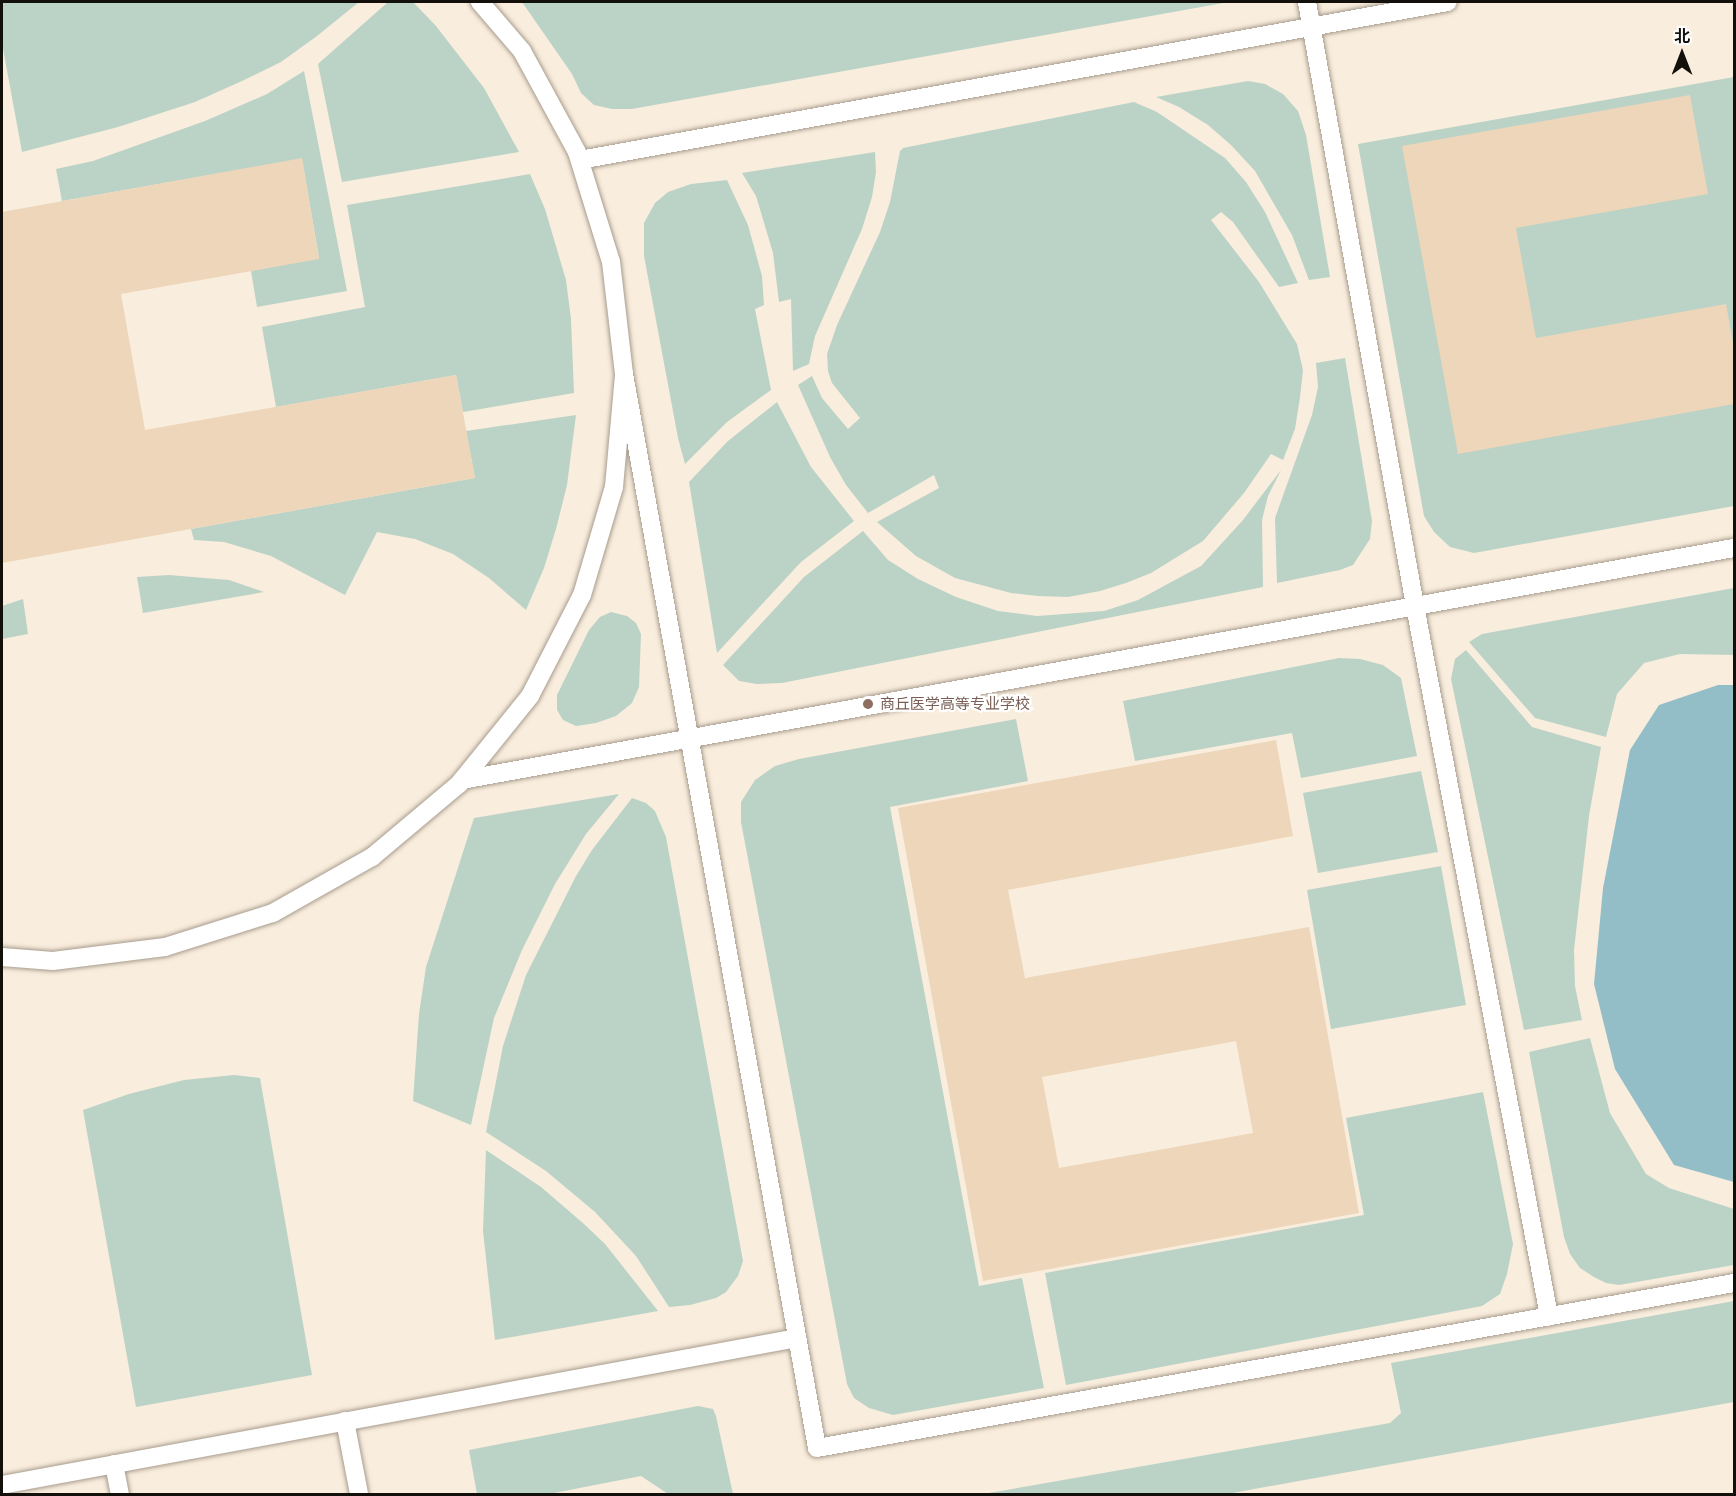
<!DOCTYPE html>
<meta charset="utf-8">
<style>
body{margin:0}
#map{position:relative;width:1736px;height:1496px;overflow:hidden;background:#f9eddd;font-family:"IBM Plex Sans","Noto Sans SC",sans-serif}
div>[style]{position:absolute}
.green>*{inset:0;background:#bbd3c6}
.water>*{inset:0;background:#94bec7}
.building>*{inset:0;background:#edd6b9}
.roads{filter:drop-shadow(0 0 2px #a79c8e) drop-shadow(0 0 2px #a79c8e)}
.service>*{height:18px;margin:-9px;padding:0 9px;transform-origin:9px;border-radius:9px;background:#fff}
.dots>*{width:16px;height:16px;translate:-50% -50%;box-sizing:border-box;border:3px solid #fff;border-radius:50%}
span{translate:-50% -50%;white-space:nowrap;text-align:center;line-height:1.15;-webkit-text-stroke:4.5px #fff;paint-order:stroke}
.education-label{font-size:15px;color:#785e54}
.left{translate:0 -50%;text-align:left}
.frame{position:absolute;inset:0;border:3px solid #130f0a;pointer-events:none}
.north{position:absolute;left:1652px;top:24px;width:60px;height:60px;-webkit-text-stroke:4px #fff;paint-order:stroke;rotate:0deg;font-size:16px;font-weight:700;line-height:24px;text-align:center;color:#130f0a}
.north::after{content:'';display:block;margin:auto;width:21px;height:27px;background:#130f0a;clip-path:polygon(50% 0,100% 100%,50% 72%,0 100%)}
</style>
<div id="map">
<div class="green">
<i style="clip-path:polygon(2px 2px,359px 2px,317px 36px,281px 62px,242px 81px,195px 102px,118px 127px,22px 152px,2px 43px)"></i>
<i style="clip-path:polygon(388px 2px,413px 2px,436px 26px,484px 88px,519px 152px,342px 182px,318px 64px)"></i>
<i style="clip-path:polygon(522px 2px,1229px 2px,632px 109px,612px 109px,594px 105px,581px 93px,572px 74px)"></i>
<i style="clip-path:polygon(304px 71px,347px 291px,257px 307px,251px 271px,319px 258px,302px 159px,62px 201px,56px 169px,93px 161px,205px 121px,267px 94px)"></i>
<i style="clip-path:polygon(1734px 77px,1734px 506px,1474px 553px,1450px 547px,1434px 532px,1424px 516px,1358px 144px)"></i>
<i style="clip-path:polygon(1248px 81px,1265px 84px,1283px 94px,1298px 111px,1306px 135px,1330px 277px,1309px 280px,1292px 235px,1255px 171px,1231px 145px,1208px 125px,1179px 107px,1156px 97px)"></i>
<i style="clip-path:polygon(1134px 102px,1157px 112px,1225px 158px,1246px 182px,1265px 212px,1298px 283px,1279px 287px,1233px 222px,1221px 212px,1211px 220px,1259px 282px,1297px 344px,1303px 370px,1300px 397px,1295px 429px,1283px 460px,1271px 454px,1244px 493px,1203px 541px,1151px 573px,1126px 583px,1100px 591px,1068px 597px,1038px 596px,1011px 593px,955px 578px,916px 556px,877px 522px,939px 488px,934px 475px,868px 513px,846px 485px,830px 457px,798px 385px,812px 376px,822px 398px,848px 429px,860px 418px,832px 383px,828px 371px,827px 354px,837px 325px,880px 232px,890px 202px,900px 151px,903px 148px)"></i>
<i style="clip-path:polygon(875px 152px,876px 172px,872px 197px,862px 229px,815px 336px,809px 364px,793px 371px,791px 299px,779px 302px,773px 253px,756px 196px,742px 173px)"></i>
<i style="clip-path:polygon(530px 174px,545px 209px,566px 280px,571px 319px,574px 393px,463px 412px,456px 375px,276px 407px,262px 327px,365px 307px,347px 205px)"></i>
<i style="clip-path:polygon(727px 180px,748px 225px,762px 276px,764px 305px,755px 309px,771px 390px,727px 422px,685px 464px,678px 438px,644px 256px,644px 223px,655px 203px,668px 192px,691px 184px)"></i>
<i style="clip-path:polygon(1345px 358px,1372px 521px,1370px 539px,1353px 565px,1340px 570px,1277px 583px,1275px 518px,1312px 415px,1318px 387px,1316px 363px)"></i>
<i style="clip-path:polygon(777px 402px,811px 467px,854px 521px,801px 562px,717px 653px,689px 482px,728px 441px)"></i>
<i style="clip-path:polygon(576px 415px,567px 485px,556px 529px,544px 568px,526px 610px,489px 578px,453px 554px,415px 539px,377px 532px,345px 595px,271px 556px,224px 542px,194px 540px,191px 529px,475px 478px,466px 431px)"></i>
<i style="clip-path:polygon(1281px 470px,1268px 496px,1262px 520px,1263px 587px,782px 683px,757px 684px,739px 681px,723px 665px,804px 577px,863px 531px,888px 560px,918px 579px,956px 597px,998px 611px,1037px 616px,1104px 611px,1138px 600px,1201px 566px,1243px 520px)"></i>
<i style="clip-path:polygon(169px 575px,229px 580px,264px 592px,143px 613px,137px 577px)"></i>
<i style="clip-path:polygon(1734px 588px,1734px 655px,1680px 654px,1644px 663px,1617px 694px,1606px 737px,1535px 718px,1469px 642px,1482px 634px)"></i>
<i style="clip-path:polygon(23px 599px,28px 634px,2px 639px,2px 606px)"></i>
<i style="clip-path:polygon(611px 612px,627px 616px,636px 623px,641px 634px,639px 687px,632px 703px,616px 716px,596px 723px,576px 726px,563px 720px,557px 710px,557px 695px,589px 630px,600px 617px)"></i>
<i style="clip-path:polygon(1466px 650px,1532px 727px,1601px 747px,1589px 816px,1574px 950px,1575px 986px,1582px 1020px,1524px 1030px,1451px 679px,1455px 659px)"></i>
<i style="clip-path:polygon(1339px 658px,1360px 659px,1383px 665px,1401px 678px,1417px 756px,1301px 778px,1292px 733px,1135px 761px,1123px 701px)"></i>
<i style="clip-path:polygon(1016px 719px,1028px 781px,890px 807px,979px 1286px,1022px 1278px,1044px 1388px,893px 1415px,869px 1408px,854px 1398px,847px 1384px,741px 822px,741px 802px,755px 780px,775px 766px,799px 759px)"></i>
<i style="clip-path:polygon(1421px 771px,1438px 852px,1318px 873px,1303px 793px)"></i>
<i style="clip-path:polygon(619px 794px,586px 834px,555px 884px,522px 950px,494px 1018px,471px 1125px,413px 1101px,419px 1014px,426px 967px,474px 818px)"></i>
<i style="clip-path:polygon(632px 798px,646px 803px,655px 811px,666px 837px,743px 1261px,738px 1276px,726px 1292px,716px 1298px,690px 1305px,669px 1307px,636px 1256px,595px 1212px,546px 1171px,486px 1132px,503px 1046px,526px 975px,576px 876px,592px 850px)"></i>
<i style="clip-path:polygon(1441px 866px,1466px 1005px,1331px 1029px,1307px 890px)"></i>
<i style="clip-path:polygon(1590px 1038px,1610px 1113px,1646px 1174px,1669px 1188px,1734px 1209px,1734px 1265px,1619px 1285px,1606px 1283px,1594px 1277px,1580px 1268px,1570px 1254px,1564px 1237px,1529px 1052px)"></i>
<i style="clip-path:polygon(234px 1075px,260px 1078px,312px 1375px,136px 1407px,83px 1110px,129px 1094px,184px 1080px)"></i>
<i style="clip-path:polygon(1483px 1092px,1513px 1244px,1507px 1274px,1500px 1294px,1482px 1306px,1066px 1385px,1045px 1273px,1364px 1215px,1346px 1118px)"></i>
<i style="clip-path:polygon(486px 1150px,541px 1187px,584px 1224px,605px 1244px,658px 1311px,495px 1340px,483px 1231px)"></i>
<i style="clip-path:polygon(1734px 1301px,1734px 1402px,1227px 1494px,983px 1494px,1390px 1423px,1401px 1413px,1391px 1363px)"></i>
<i style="clip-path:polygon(698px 1406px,713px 1409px,716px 1416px,733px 1494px,668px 1494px,641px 1476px,549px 1494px,477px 1494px,469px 1450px)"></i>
</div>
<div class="water">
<i style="clip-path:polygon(1718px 685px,1734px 685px,1734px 1182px,1674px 1165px,1615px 1069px,1594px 984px,1603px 888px,1630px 750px,1659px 705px)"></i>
</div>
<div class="building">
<i style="clip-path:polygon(1690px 95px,1708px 194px,1516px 228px,1536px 338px,1726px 304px,1734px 348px,1734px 404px,1458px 454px,1402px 146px)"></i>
<i style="clip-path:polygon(302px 158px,319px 259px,121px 294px,145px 430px,456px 375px,475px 478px,2px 563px,2px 212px)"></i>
<i style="clip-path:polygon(evenodd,1276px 740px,1293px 836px,1008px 890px,1025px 978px,1309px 927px,1359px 1213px,983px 1281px,898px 808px,1276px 740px,1236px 1041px,1253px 1133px,1059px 1168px,1042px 1077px,1236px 1041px)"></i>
</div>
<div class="roads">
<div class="service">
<i style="left:1307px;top:2px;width:614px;rotate:79.86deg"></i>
<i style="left:1415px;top:606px;width:723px;rotate:79.31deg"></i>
<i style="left:580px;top:160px;width:882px;rotate:-10.32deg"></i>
<i style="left:624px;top:374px;width:1091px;rotate:79.81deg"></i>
<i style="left:817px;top:1448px;width:932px;rotate:-10.2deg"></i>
<i style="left:462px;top:780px;width:1293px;rotate:-10.34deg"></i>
<i style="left:2px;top:957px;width:51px;rotate:4.5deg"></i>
<i style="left:53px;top:961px;width:113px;rotate:-7.1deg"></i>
<i style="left:165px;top:947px;width:113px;rotate:-17.5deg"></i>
<i style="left:273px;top:913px;width:114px;rotate:-29.5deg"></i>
<i style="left:372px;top:857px;width:114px;rotate:-40deg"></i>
<i style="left:459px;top:784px;width:113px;rotate:-51.1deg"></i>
<i style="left:530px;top:696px;width:114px;rotate:-62.8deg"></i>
<i style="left:582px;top:595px;width:113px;rotate:-73.5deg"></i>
<i style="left:614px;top:487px;width:113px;rotate:-84.9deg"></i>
<i style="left:624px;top:374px;width:113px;rotate:-96.6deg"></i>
<i style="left:611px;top:262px;width:115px;rotate:-107.2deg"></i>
<i style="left:577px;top:152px;width:115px;rotate:-118.6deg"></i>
<i style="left:522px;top:51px;width:65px;rotate:-130.6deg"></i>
<i style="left:345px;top:1421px;width:74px;rotate:79.1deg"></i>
<i style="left:114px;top:1464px;width:31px;rotate:79deg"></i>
<i style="left:2px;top:1485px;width:808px;rotate:-10.48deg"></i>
</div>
</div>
<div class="dots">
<i style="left:868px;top:704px;background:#8d6e63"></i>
</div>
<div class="education-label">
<span class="left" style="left:880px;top:704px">商丘医学高等专业学校</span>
</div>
<div class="frame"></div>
<div class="north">北</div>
</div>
